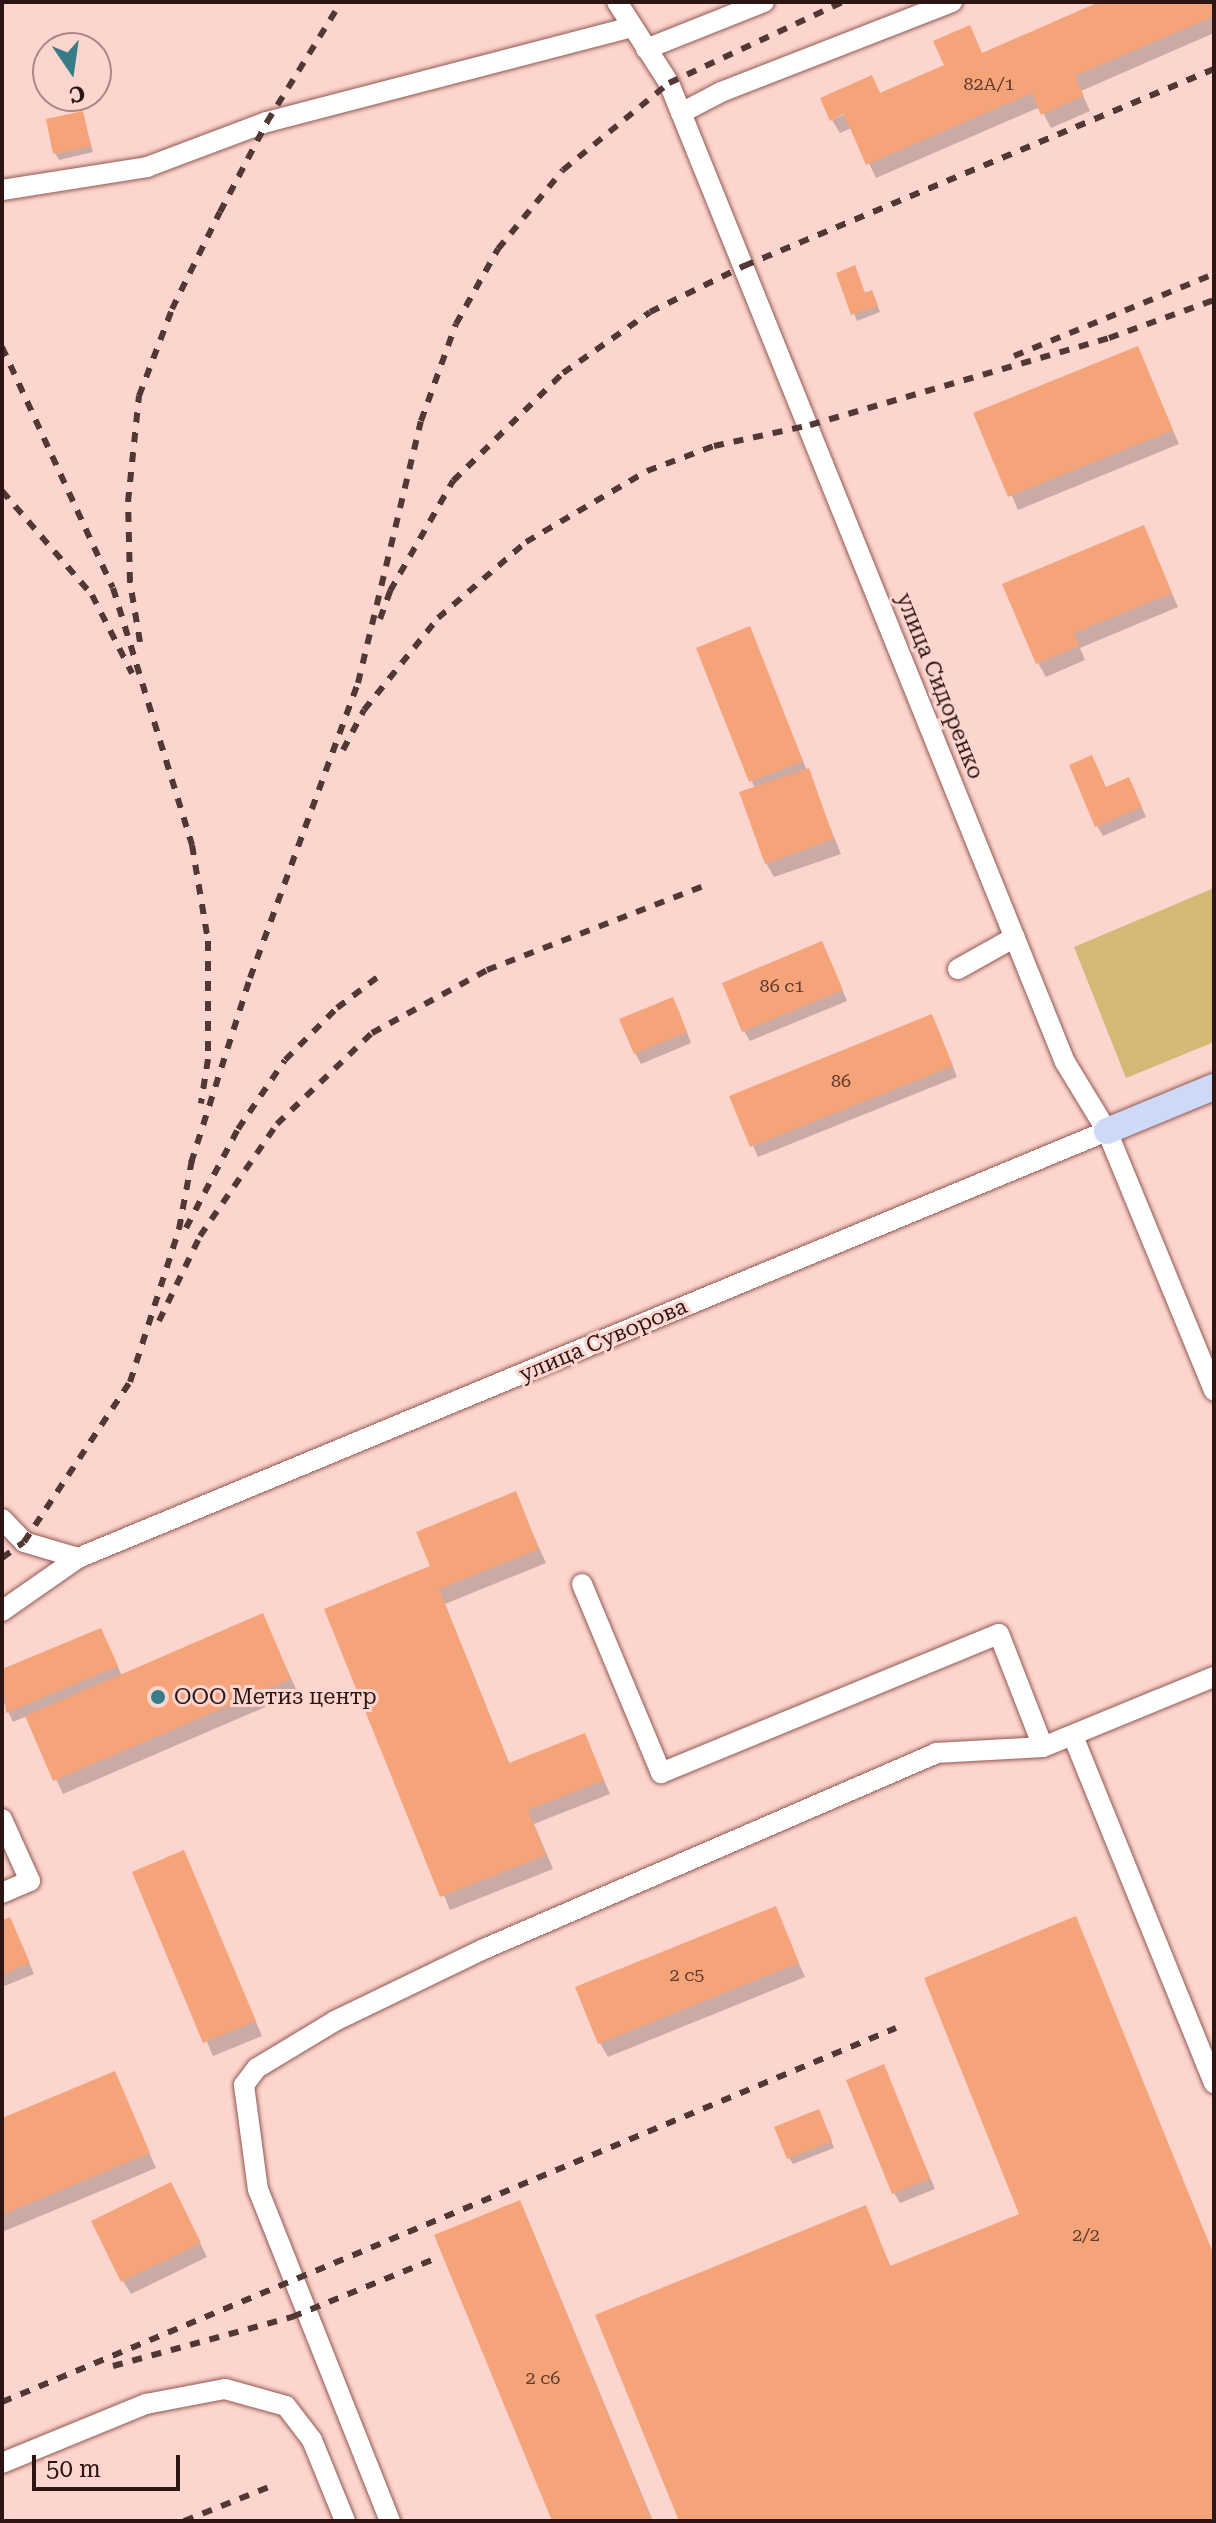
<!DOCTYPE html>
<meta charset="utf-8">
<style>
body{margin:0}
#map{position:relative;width:1216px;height:2523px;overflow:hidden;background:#fdd5cf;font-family:"Roboto Serif",serif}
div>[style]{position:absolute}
.green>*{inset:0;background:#d4b875}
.shadow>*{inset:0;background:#0003}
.building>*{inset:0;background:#f5a47a}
.roads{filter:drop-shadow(0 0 2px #915851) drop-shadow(0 0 2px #915851)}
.minor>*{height:20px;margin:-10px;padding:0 10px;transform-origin:10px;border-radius:10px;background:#fff}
.major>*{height:26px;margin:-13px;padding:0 13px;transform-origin:13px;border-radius:13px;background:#cdd9f6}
.rail>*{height:6px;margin-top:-3px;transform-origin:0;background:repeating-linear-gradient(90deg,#523835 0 10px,transparent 0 20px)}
.dots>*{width:22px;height:22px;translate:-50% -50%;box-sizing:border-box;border:4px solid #fdd5cf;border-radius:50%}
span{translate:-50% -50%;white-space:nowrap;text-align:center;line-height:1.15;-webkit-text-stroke:6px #fdd5cf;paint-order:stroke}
.number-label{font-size:18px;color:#5e392c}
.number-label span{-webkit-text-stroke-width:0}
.street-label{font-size:22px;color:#2c1512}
.poi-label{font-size:22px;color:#2c1512}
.left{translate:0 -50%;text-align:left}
.frame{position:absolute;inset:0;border:4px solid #2c1512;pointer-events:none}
.north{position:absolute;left:32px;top:32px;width:80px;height:80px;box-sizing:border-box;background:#fdd5cf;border:2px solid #a98883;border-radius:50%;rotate:167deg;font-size:22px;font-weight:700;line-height:32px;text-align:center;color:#2c1512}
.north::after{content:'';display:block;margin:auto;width:28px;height:36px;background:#367d87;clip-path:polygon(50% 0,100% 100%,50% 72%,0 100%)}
.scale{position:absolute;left:32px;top:2455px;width:148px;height:36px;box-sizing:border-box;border:4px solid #2c1512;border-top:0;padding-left:10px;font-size:24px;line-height:28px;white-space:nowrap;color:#2c1512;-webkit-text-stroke:6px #fdd5cf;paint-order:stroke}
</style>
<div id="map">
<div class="green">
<i style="clip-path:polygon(1214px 888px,1214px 1042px,1126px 1078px,1074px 947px)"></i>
</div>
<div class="shadow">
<i style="clip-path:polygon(1104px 2px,1214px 2px,1214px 33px,1081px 91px,1090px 111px,1051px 128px,1040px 107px,876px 178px,852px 128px,840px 133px,832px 120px)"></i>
<i style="clip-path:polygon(82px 113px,93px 152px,59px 160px,55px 153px)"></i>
<i style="clip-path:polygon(838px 274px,875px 299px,880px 312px,857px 321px)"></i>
<i style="clip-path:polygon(1137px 348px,1179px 444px,1018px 510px,976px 414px)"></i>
<i style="clip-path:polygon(1143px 527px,1178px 607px,1080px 648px,1085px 660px,1046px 677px,1038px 663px)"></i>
<i style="clip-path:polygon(749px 629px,841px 854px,774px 877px,766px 863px,755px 789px,699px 649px)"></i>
<i style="clip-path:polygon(1106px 789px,1134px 790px,1146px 817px,1103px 836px,1097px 826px)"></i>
<i style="clip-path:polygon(827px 953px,847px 1001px,750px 1041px,744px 1031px)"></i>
<i style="clip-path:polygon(678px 1009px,691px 1043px,641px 1064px,635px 1053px)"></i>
<i style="clip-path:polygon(937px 1027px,957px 1077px,758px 1157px,732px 1097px)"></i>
<i style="clip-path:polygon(515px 1494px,546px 1563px,445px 1604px,510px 1765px,584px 1735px,610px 1794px,534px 1824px,553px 1869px,450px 1910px,326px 1611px,432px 1568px)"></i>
<i style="clip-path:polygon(262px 1616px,298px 1693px,63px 1794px,27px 1716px,13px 1722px,2px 1699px,2px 1671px,101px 1630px,122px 1676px)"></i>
<i style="clip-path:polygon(184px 1853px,262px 2036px,213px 2056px,134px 1873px)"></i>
<i style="clip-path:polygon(775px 1909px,805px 1977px,608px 2057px,600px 2043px)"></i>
<i style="clip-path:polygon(1075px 1919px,1214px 2255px,1214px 2521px,681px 2521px,865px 2208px,891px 2267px,1022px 2215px)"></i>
<i style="clip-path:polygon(2px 1923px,15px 1930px,34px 1974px,2px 1987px)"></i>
<i style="clip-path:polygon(883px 2067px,935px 2189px,900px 2203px,894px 2193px)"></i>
<i style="clip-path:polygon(114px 2074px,156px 2168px,2px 2232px,2px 2120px)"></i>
<i style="clip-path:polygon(822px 2118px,834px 2148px,793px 2164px,789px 2158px)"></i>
<i style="clip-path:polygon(178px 2198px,207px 2257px,131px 2294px,123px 2281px)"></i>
<i style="clip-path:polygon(527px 2217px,653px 2521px,555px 2521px)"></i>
</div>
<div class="building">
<i style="clip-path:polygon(1099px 2px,1214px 2px,1214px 16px,1075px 76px,1084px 96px,1041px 115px,1032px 93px,866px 165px,844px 114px,830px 121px,820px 98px,872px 75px,880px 93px,944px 65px,933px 41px,970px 25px,982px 53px)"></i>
<i style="clip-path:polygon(83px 111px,91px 146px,53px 154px,46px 119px)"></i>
<i style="clip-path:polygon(855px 265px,865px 293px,872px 290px,878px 306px,851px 315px,836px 273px)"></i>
<i style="clip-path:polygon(1138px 346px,1173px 430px,1008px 497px,973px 413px)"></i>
<i style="clip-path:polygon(1144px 525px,1172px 593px,1074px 633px,1079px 646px,1036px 664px,1002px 584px)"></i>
<i style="clip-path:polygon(750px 626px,803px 761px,749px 782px,696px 648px)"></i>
<i style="clip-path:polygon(1092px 755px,1106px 787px,1129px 777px,1142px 807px,1095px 827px,1069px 765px)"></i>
<i style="clip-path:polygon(809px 768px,834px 839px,765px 864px,739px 792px)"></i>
<i style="clip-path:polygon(822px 941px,843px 990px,742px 1032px,722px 983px)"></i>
<i style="clip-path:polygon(673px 997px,687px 1032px,634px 1054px,619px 1019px)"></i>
<i style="clip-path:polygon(932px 1014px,953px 1066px,750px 1147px,729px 1096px)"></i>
<i style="clip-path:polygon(516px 1491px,539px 1549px,439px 1589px,509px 1763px,585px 1733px,604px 1780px,528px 1810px,546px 1855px,440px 1897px,324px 1609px,430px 1566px,416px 1532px)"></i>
<i style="clip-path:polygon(263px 1613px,291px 1679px,53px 1781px,25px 1716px)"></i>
<i style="clip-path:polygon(101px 1628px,118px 1666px,6px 1713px,2px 1669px)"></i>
<i style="clip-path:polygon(184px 1850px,256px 2021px,203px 2043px,132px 1872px)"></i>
<i style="clip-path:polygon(776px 1906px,799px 1963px,598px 2044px,575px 1987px)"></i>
<i style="clip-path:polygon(1076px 1916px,1214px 2256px,1214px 2521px,679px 2521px,595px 2315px,866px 2205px,890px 2266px,1019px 2214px,924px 1978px)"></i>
<i style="clip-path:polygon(10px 1917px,30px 1963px,2px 1975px,2px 1920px)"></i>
<i style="clip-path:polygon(884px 2064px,930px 2178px,892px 2194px,846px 2080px)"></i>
<i style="clip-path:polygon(115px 2071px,150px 2153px,2px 2215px,2px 2118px)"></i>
<i style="clip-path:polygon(819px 2109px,832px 2141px,787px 2159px,774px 2127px)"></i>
<i style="clip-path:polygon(171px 2182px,201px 2243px,121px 2282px,91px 2221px)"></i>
<i style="clip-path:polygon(520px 2200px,652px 2521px,552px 2521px,434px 2235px)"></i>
</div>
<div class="roads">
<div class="minor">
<i style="left:617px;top:2px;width:96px;rotate:57.3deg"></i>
<i style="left:669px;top:83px;width:1056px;rotate:67.98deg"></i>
<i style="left:1065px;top:1062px;width:81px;rotate:58.7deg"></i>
<i style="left:1107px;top:1131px;width:281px;rotate:67.6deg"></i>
<i style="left:646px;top:49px;width:127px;rotate:-21.7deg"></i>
<i style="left:681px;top:113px;width:45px;rotate:-27.7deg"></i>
<i style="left:721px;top:92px;width:248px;rotate:-21.3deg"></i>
<i style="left:2px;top:190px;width:147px;rotate:-9deg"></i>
<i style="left:147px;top:167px;width:128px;rotate:-20.6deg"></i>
<i style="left:267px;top:122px;width:377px;rotate:-14.6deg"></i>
<i style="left:958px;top:969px;width:65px;rotate:-29.3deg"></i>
<i style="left:2px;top:1519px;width:32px;rotate:46deg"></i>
<i style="left:24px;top:1542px;width:56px;rotate:16.5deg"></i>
<i style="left:582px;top:1584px;width:205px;rotate:67.3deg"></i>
<i style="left:661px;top:1773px;width:365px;rotate:-22.4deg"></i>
<i style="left:999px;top:1634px;width:121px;rotate:68.7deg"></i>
<i style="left:1043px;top:1747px;width:185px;rotate:-22.3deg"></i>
<i style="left:2px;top:1611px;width:93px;rotate:-34.9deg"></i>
<i style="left:78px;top:1558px;width:1114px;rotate:-22.54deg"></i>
<i style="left:1073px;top:1736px;width:375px;rotate:67.9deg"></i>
<i style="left:2px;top:1819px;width:68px;rotate:65.7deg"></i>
<i style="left:30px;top:1881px;width:30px;rotate:157deg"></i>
<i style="left:2px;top:2463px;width:156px;rotate:-22.3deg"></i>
<i style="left:146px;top:2404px;width:80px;rotate:-10.8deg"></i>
<i style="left:225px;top:2389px;width:63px;rotate:15.6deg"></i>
<i style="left:286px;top:2406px;width:43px;rotate:52.6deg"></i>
<i style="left:312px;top:2440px;width:87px;rotate:67.8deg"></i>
<i style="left:390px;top:2521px;width:356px;rotate:-111.7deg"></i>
<i style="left:258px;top:2190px;width:106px;rotate:-97.6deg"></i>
<i style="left:244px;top:2085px;width:21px;rotate:-53deg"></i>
<i style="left:257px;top:2068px;width:91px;rotate:-31.1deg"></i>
<i style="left:335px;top:2021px;width:165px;rotate:-25.8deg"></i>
<i style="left:484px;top:1949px;width:493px;rotate:-23.4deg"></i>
<i style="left:936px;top:1753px;width:107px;rotate:-3.2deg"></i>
</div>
<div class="major">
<i style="left:1107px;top:1131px;width:116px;rotate:-22.4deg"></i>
</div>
</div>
<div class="rail">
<i style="left:2px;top:347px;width:265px;rotate:65.3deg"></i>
<i style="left:113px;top:588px;width:269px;rotate:72.9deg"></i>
<i style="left:192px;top:845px;width:97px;rotate:80.5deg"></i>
<i style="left:208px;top:941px;width:118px;rotate:90deg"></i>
<i style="left:208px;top:1059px;width:45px;rotate:99deg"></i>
<i style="left:1014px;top:356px;width:216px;rotate:-22.3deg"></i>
<i style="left:2px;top:491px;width:138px;rotate:49.1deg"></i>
<i style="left:92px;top:595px;width:88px;rotate:62.9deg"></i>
<i style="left:380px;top:619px;width:30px;rotate:-70deg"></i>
<i style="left:390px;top:591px;width:127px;rotate:-60.2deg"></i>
<i style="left:453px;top:481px;width:154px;rotate:-44.5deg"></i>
<i style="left:563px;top:373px;width:106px;rotate:-35deg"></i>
<i style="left:650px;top:312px;width:105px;rotate:-26.1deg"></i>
<i style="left:744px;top:266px;width:510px;rotate:-22.74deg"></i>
<i style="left:140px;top:642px;width:61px;rotate:-99.5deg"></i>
<i style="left:130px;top:582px;width:80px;rotate:-91.4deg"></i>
<i style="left:128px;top:502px;width:107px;rotate:-84.1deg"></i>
<i style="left:139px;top:396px;width:93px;rotate:-69.2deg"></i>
<i style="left:172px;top:309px;width:108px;rotate:-63.7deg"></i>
<i style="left:220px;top:212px;width:102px;rotate:-62.4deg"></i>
<i style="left:267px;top:122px;width:141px;rotate:-58.3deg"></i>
<i style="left:343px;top:750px;width:45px;rotate:-62.3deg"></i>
<i style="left:364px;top:710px;width:118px;rotate:-51.2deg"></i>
<i style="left:438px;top:618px;width:116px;rotate:-40.8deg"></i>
<i style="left:526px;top:542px;width:140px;rotate:-30.4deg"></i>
<i style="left:647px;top:471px;width:72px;rotate:-20.5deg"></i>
<i style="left:714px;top:446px;width:98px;rotate:-12.3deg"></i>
<i style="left:810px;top:425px;width:311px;rotate:-16.2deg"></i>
<i style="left:1109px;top:338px;width:112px;rotate:-19.9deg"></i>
<i style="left:191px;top:1163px;width:194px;rotate:-72.3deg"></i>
<i style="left:250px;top:978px;width:314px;rotate:-69.9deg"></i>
<i style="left:358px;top:683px;width:269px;rotate:-76.5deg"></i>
<i style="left:421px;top:421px;width:103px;rotate:-70.2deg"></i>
<i style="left:456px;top:324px;width:86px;rotate:-60.8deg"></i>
<i style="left:498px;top:249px;width:102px;rotate:-50.6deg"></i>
<i style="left:563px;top:170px;width:137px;rotate:-39.4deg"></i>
<i style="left:669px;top:83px;width:192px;rotate:-25deg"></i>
<i style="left:186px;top:1228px;width:112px;rotate:-62.3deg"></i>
<i style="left:238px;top:1129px;width:83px;rotate:-55.7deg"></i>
<i style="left:285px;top:1060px;width:74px;rotate:-45deg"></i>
<i style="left:337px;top:1008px;width:53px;rotate:-37.3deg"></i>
<i style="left:159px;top:1321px;width:94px;rotate:-64.2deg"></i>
<i style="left:200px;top:1236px;width:136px;rotate:-55.5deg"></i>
<i style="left:277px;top:1124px;width:132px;rotate:-43.8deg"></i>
<i style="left:372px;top:1033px;width:131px;rotate:-28.7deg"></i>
<i style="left:487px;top:970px;width:235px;rotate:-21.2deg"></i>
<i style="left:2px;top:1558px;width:27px;rotate:-36deg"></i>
<i style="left:24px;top:1542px;width:192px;rotate:-56.5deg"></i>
<i style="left:130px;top:1382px;width:161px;rotate:-72.2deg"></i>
<i style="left:179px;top:1229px;width:76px;rotate:-79.4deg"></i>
<i style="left:113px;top:2366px;width:186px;rotate:-15.3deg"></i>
<i style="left:292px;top:2317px;width:151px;rotate:-22.2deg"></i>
<i style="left:2px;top:2402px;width:969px;rotate:-22.7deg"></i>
<i style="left:184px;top:2521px;width:92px;rotate:-21.8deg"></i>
</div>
<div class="dots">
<i style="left:158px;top:1697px;background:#367d87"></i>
</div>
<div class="number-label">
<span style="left:989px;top:84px">82А/1</span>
<span style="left:782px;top:986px">86 с1</span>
<span style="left:841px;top:1081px">86</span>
<span style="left:687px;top:1975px">2 с5</span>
<span style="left:1086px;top:2235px">2/2</span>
<span style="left:543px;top:2378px">2 с6</span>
</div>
<div class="street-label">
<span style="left:940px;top:686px;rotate:68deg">улица Сидоренко</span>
<span style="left:603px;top:1340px;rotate:-23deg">улица Суворова</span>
</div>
<div class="poi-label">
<span class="left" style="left:174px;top:1697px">ООО Метиз центр</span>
</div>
<div class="frame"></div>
<div class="north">С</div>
<div class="scale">50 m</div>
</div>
